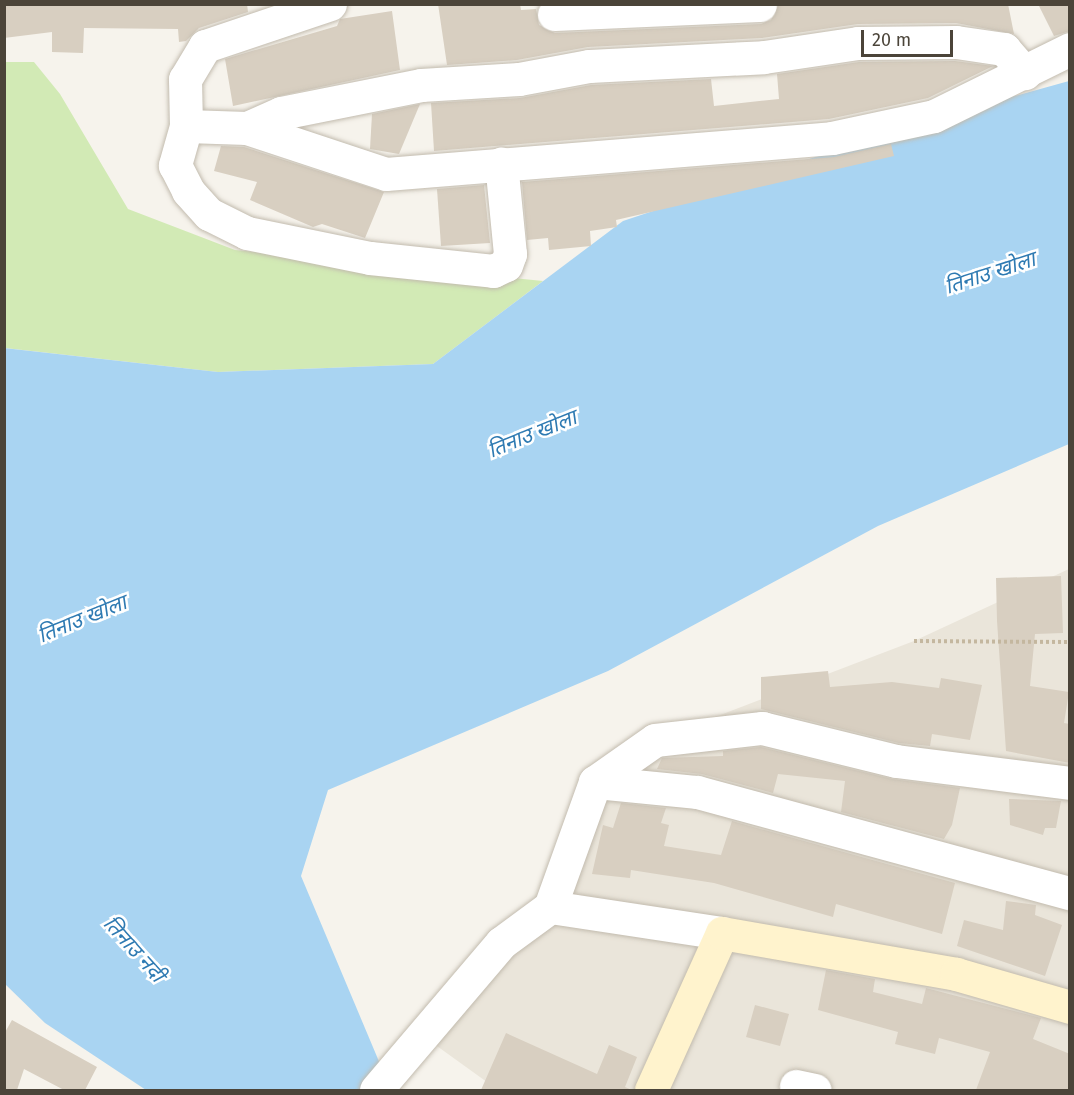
<!DOCTYPE html>
<meta charset="utf-8">
<style>
body{margin:0}
#map{position:relative;width:1074px;height:1095px;overflow:hidden;background:#f6f3ec;font-family:"Fira Sans","Noto Sans Devanagari",sans-serif}
div>[style]{position:absolute}
.residential>*{inset:0;background:#eae5da}
.green>*{inset:0;background:#d2eab5}
.water>*{inset:0;background:#a9d4f2}
.building>*{inset:0;background:#d8cfc1}
.path>*{height:4px;margin-top:-2px;transform-origin:0;background:repeating-linear-gradient(90deg,#c4b79f 0 3px,transparent 0 6px)}
.roads{filter:drop-shadow(0 0 2px #c2bbae) drop-shadow(0 0 2px #c2bbae)}
.street>*{height:33px;margin:-16.5px;padding:0 16.5px;transform-origin:16.5px;border-radius:16.5px;background:#fff}
.secondary>*{height:33px;margin:-16.5px;padding:0 16.5px;transform-origin:16.5px;border-radius:16.5px;background:#fff3cd}
span{translate:-50% -50%;white-space:nowrap;text-align:center;line-height:1.15;-webkit-text-stroke:5px #fff;paint-order:stroke}
.water-label{font-size:21px;color:#2e7ab2;font-style:italic}
.frame{position:absolute;inset:0;border:6px solid #4b4439;pointer-events:none}
.scale{position:absolute;left:861px;top:30px;width:92px;height:27px;box-sizing:border-box;border:3px solid #4b4439;border-top:0;padding-left:8px;font-size:18px;line-height:21px;white-space:nowrap;color:#4b4439;-webkit-text-stroke:4px #fff;paint-order:stroke}
</style>
<div id="map">
<div class="residential">
<i style="clip-path:polygon(1069px 569px,1069px 1090px,498px 1090px,423px 1036px,550px 907px,595px 782px,655px 740px,914px 641px)"></i>
</div>
<div class="green">
<i style="clip-path:polygon(4px 62px,34px 62px,60px 94px,128px 209px,235px 250px,543px 281px,433px 364px,218px 372px,5px 348px)"></i>
</div>
<div class="water">
<i style="clip-path:polygon(1069px 81px,1069px 444px,878px 526px,608px 671px,328px 790px,301px 876px,391px 1090px,146px 1090px,45px 1023px,5px 984px,4px 348px,218px 372px,433px 364px,623px 221px,917px 123px)"></i>
</div>
<div class="building">
<i style="clip-path:polygon(4px 4px,247px 4px,248px 12px,199px 28px,186px 41px,179px 42px,178px 29px,84px 28px,83px 53px,52px 52px,52px 32px,4px 38px)"></i>
<i style="clip-path:polygon(438px 4px,520px 4px,521px 10px,536px 9px,539px 25px,555px 33px,761px 24px,771px 20px,779px 4px,1008px 4px,1014px 34px,956px 23px,858px 24px,762px 38px,588px 47px,517px 60px,447px 65px)"></i>
<i style="clip-path:polygon(1038px 4px,1070px 4px,1070px 31px,1054px 36px)"></i>
<i style="clip-path:polygon(392px 11px,400px 70px,233px 106px,225px 59px,337px 26px,340px 19px)"></i>
<i style="clip-path:polygon(955px 61px,993px 66px,928px 98px,829px 119px,434px 151px,431px 103px,520px 98px,591px 85px,711px 79px,714px 106px,779px 99px,777px 74px,859px 62px)"></i>
<i style="clip-path:polygon(420px 104px,399px 154px,370px 149px,372px 114px)"></i>
<i style="clip-path:polygon(891px 144px,894px 156px,616px 220px,617px 227px,590px 231px,591px 246px,549px 250px,548px 238px,527px 240px,522px 182px,834px 157px)"></i>
<i style="clip-path:polygon(221px 146px,244px 147px,384px 192px,365px 238px,322px 224px,313px 227px,250px 200px,257px 182px,214px 171px)"></i>
<i style="clip-path:polygon(484px 185px,490px 243px,441px 246px,437px 189px)"></i>
<i style="clip-path:polygon(1061px 576px,1063px 633px,1035px 634px,1030px 686px,1069px 692px,1064px 723px,1070px 724px,1070px 763px,1006px 751px,997px 621px,996px 578px)"></i>
<i style="clip-path:polygon(828px 671px,830px 687px,892px 682px,939px 688px,941px 678px,982px 685px,970px 740px,932px 734px,930px 746px,899px 743px,761px 709px,761px 677px)"></i>
<i style="clip-path:polygon(761px 747px,892px 779px,960px 788px,952px 825px,944px 839px,841px 812px,845px 781px,778px 774px,773px 793px,702px 774px,657px 769px,662px 758px,723px 756px,723px 751px)"></i>
<i style="clip-path:polygon(1009px 799px,1061px 801px,1056px 828px,1045px 828px,1043px 835px,1010px 825px)"></i>
<i style="clip-path:polygon(621px 803px,666px 808px,661px 823px,669px 825px,664px 846px,721px 855px,732px 821px,955px 883px,942px 934px,836px 904px,833px 917px,714px 883px,631px 870px,630px 878px,592px 874px,603px 825px,613px 828px)"></i>
<i style="clip-path:polygon(1006px 901px,1036px 905px,1035px 915px,1062px 925px,1045px 976px,957px 946px,964px 920px,1003px 930px)"></i>
<i style="clip-path:polygon(826px 970px,875px 979px,873px 992px,922px 1004px,926px 988px,1041px 1018px,1033px 1039px,1070px 1054px,1070px 1090px,976px 1090px,990px 1052px,939px 1038px,935px 1054px,895px 1044px,898px 1032px,818px 1010px)"></i>
<i style="clip-path:polygon(755px 1005px,789px 1014px,780px 1046px,746px 1037px)"></i>
<i style="clip-path:polygon(12px 1020px,97px 1067px,85px 1090px,64px 1090px,24px 1069px,17px 1090px,4px 1090px,4px 1034px)"></i>
<i style="clip-path:polygon(506px 1033px,597px 1074px,609px 1045px,637px 1057px,625px 1087px,632px 1090px,481px 1090px)"></i>
</div>
<div class="path">
<i style="left:914px;top:641px;width:156px;rotate:0.4deg"></i>
</div>
<div class="roads">
<div class="street">
<i style="left:330px;top:4px;width:132px;rotate:161.4deg"></i>
<i style="left:205px;top:46px;width:39px;rotate:121deg"></i>
<i style="left:185px;top:79px;width:47px;rotate:88.8deg"></i>
<i style="left:186px;top:126px;width:41px;rotate:105.8deg"></i>
<i style="left:175px;top:165px;width:29px;rotate:63deg"></i>
<i style="left:188px;top:191px;width:31px;rotate:48deg"></i>
<i style="left:209px;top:214px;width:42px;rotate:26.6deg"></i>
<i style="left:247px;top:233px;width:126px;rotate:11.5deg"></i>
<i style="left:370px;top:258px;width:124px;rotate:6deg"></i>
<i style="left:493px;top:271px;width:14px;rotate:-25deg"></i>
<i style="left:506px;top:265px;width:12px;rotate:-70deg"></i>
<i style="left:510px;top:254px;width:91px;rotate:-95.6deg"></i>
<i style="left:554px;top:14px;width:206px;rotate:-2.5deg"></i>
<i style="left:186px;top:126px;width:61px;rotate:1.9deg"></i>
<i style="left:247px;top:128px;width:146px;rotate:18.3deg"></i>
<i style="left:386px;top:174px;width:447px;rotate:-4.6deg"></i>
<i style="left:832px;top:138px;width:104px;rotate:-12.2deg"></i>
<i style="left:934px;top:116px;width:152px;rotate:-26.2deg"></i>
<i style="left:247px;top:128px;width:37px;rotate:-24deg"></i>
<i style="left:281px;top:113px;width:143px;rotate:-11.3deg"></i>
<i style="left:421px;top:85px;width:98px;rotate:-3.5deg"></i>
<i style="left:519px;top:79px;width:71px;rotate:-10.5deg"></i>
<i style="left:589px;top:66px;width:175px;rotate:-2.9deg"></i>
<i style="left:764px;top:57px;width:95px;rotate:-8.5deg"></i>
<i style="left:858px;top:43px;width:98px;rotate:-0.6deg"></i>
<i style="left:956px;top:42px;width:49px;rotate:8.3deg"></i>
<i style="left:1004px;top:49px;width:32px;rotate:49deg"></i>
<i style="left:595px;top:782px;width:102px;rotate:5.6deg"></i>
<i style="left:697px;top:792px;width:386px;rotate:15.2deg"></i>
<i style="left:550px;top:907px;width:133px;rotate:-70.2deg"></i>
<i style="left:595px;top:782px;width:73px;rotate:-35deg"></i>
<i style="left:655px;top:740px;width:108px;rotate:-6.4deg"></i>
<i style="left:762px;top:728px;width:138px;rotate:13.8deg"></i>
<i style="left:896px;top:761px;width:175px;rotate:7.2deg"></i>
<i style="left:796px;top:1086px;width:19px;rotate:12deg"></i>
<i style="left:376px;top:1090px;width:193px;rotate:-49.6deg"></i>
<i style="left:501px;top:943px;width:61px;rotate:-36.3deg"></i>
<i style="left:550px;top:907px;width:174px;rotate:8.6deg"></i>
</div>
<div class="secondary">
<i style="left:651px;top:1090px;width:172px;rotate:-65.7deg"></i>
<i style="left:722px;top:933px;width:238px;rotate:9.9deg"></i>
<i style="left:956px;top:974px;width:119px;rotate:16.1deg"></i>
</div>
</div>
<div class="water-label">
<span style="left:990px;top:273px;rotate:-18deg">तिनाउ खोला</span>
<span style="left:532px;top:434px;rotate:-22deg">तिनाउ खोला</span>
<span style="left:82px;top:619px;rotate:-22deg">तिनाउ खोला</span>
<span style="left:134px;top:949px;rotate:48deg">तिनाउ नदी</span>
</div>
<div class="frame"></div>
<div class="scale">20 m</div>
</div>
